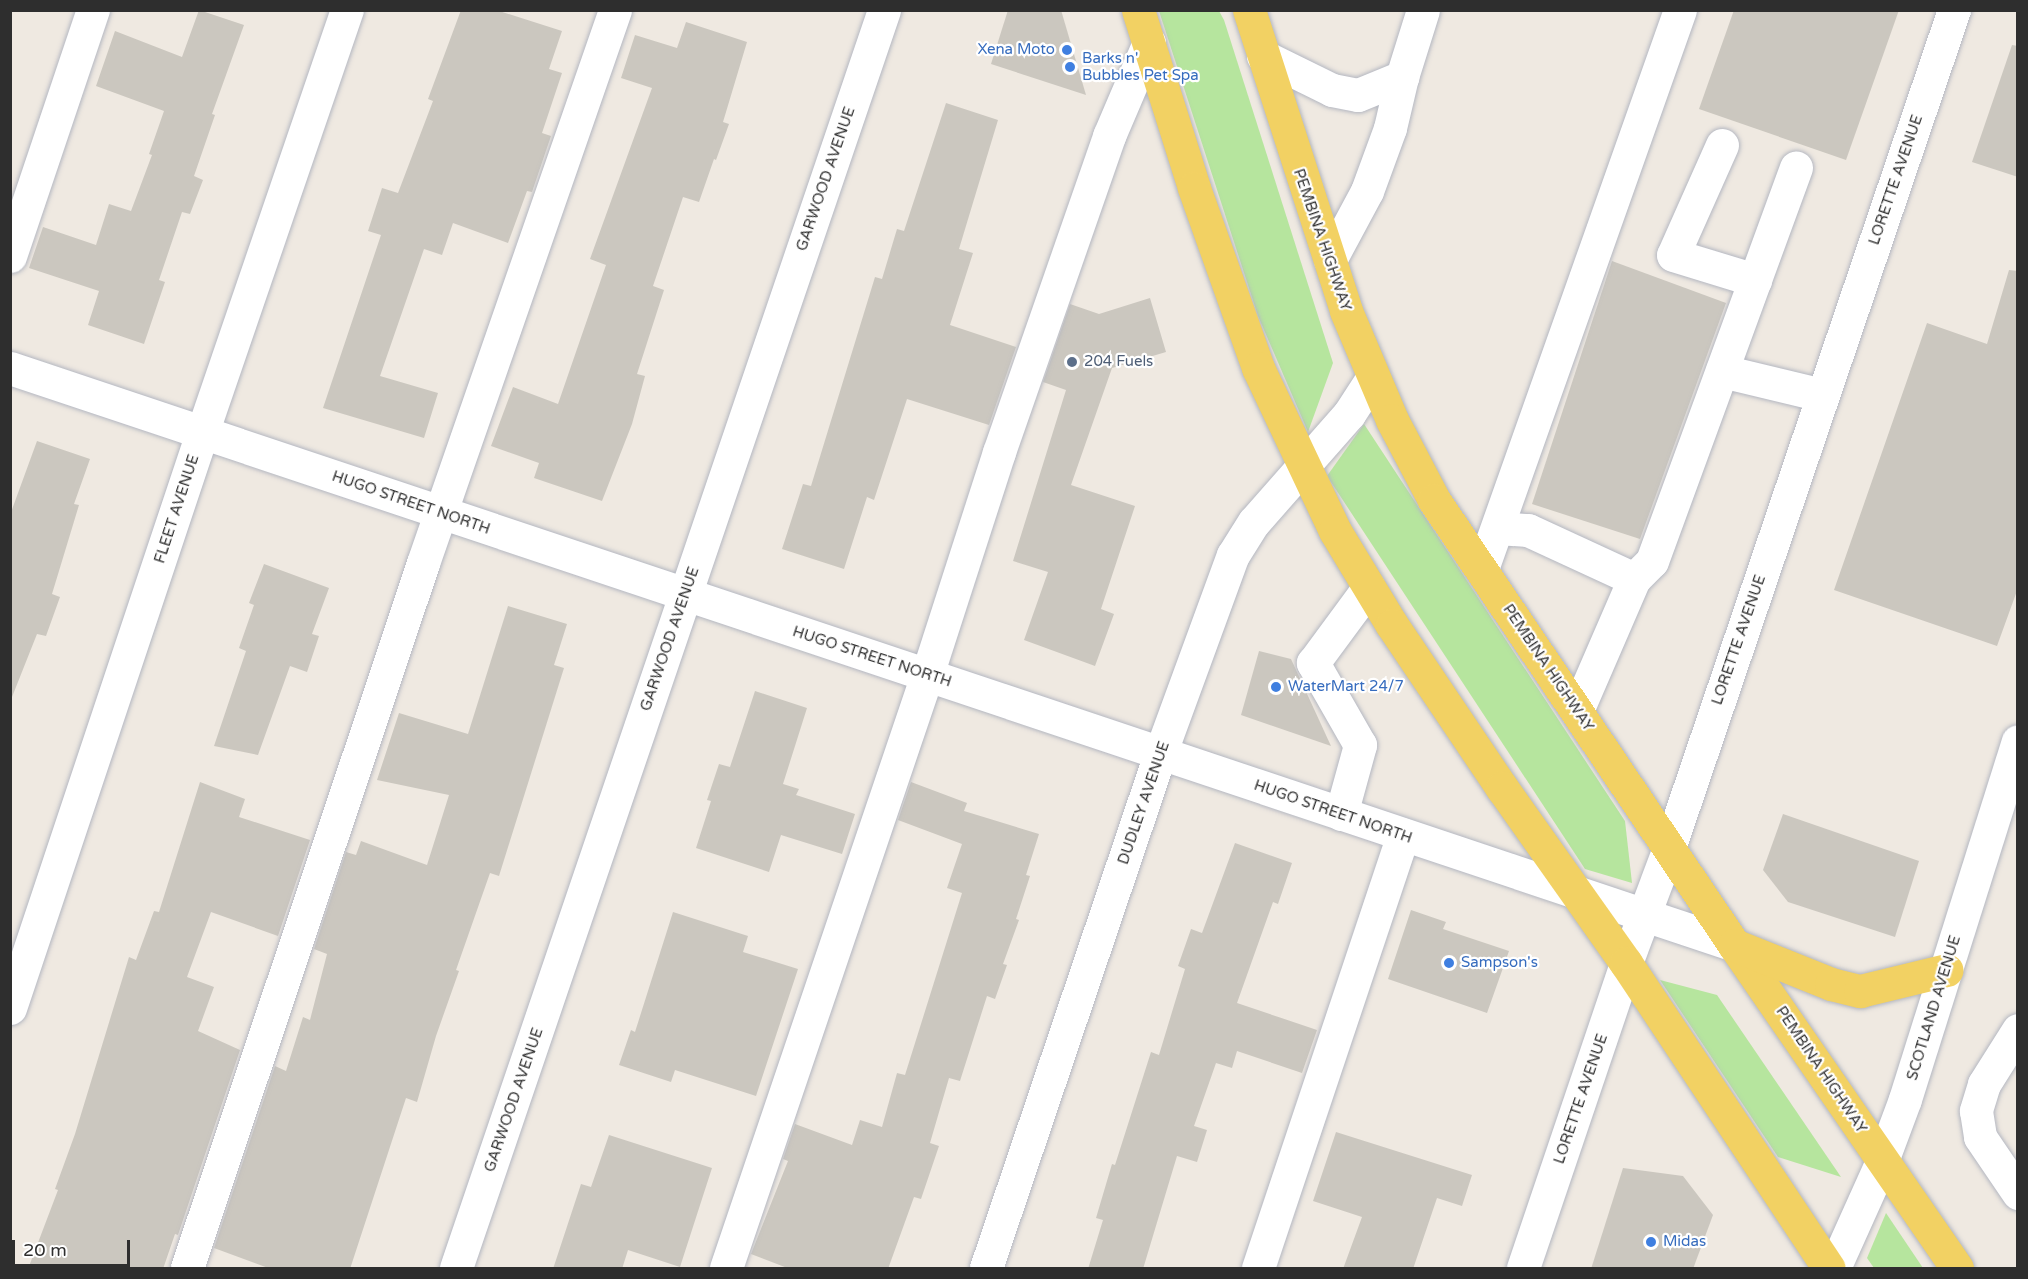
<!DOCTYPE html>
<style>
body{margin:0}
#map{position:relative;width:2028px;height:1279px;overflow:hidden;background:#efe9e1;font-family:"Varela Round",sans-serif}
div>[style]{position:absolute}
.green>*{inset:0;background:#b6e59e}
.building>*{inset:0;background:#cbc7bf}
.roads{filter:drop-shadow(0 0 2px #b4b7c1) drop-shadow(0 0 2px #b4b7c1)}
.minor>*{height:33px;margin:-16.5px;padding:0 16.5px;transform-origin:16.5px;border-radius:16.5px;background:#fff}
.major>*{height:33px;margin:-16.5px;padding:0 16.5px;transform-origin:16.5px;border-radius:16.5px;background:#f2d163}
.dots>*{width:16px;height:16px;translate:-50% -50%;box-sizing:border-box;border:3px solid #fff;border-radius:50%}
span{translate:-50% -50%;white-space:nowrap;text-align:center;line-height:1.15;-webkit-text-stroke:4.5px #fff;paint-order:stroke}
.shop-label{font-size:15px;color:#366cbe}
.right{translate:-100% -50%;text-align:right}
.left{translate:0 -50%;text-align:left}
.street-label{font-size:15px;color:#2e2e2e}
.service-label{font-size:15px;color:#4e5e75}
.frame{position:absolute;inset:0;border:12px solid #2e2e2e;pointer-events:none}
.scale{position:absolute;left:12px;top:1240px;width:118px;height:27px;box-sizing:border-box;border:3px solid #2e2e2e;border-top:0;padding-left:8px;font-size:18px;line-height:21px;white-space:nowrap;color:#2e2e2e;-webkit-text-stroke:4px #fff;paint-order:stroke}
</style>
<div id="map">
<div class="green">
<i style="clip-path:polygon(1159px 11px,1219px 11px,1224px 20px,1333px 363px,1308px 432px,1258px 316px)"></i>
<i style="clip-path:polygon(1364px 424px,1625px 821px,1632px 883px,1585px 869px,1327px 476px)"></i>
<i style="clip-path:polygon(1660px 980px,1717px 995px,1841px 1177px,1778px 1157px)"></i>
<i style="clip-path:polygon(1886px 1213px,1923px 1268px,1874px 1268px,1867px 1258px)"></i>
</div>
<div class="building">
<i style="clip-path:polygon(199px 10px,244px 25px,212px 114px,215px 115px,194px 176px,203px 180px,190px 214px,182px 212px,159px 280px,165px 282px,144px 344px,88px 325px,99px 291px,29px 268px,43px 227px,96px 245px,109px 204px,131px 211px,152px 155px,149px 154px,164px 111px,96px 86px,115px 31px,182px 57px)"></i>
<i style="clip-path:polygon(461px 10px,496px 10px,562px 31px,549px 69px,562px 73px,542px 133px,551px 136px,532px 192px,527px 191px,508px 243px,453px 223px,442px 255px,424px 249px,380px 376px,438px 393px,424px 438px,323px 408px,381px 235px,368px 231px,382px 188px,398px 193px,433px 101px,428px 99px)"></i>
<i style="clip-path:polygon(1008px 10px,1061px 10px,1086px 95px,991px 64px)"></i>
<i style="clip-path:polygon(1734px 10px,1899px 10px,1846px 160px,1699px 109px)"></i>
<i style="clip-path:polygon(686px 22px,747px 42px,723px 122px,729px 124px,716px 160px,714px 159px,699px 202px,683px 197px,653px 286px,664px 290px,637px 374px,645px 376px,632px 424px,602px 501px,534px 478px,539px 463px,491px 446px,513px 387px,558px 404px,606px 265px,590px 259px,652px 88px,621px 78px,635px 35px,677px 48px)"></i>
<i style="clip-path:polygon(2012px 45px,2018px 46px,2018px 177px,1972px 162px)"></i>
<i style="clip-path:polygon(946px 103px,998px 120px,959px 249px,973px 253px,950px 325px,1016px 347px,989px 425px,907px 399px,874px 500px,867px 497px,844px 569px,782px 549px,803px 484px,811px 486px,875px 277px,882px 279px,897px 229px,904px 231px)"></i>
<i style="clip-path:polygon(1612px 261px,1726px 303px,1640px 539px,1532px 504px)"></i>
<i style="clip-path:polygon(2009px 270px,2018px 271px,2018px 588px,1997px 646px,1834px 590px,1927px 323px,1987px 344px)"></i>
<i style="clip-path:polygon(1150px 298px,1166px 352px,1112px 368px,1071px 485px,1135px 506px,1101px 609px,1114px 614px,1095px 666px,1024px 640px,1048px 572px,1013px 561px,1066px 390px,1043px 382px,1070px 304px,1099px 314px)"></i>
<i style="clip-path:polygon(37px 441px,90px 459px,74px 504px,79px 505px,52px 594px,60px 597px,46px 636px,37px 634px,12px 697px,10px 515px)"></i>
<i style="clip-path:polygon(264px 564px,329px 588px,312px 634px,319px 636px,307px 672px,290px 666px,258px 755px,214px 746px,246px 651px,239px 648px,254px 605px,249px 603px)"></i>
<i style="clip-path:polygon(508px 606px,567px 624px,554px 665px,564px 668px,499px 876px,490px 873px,456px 970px,459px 971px,436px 1036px,417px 1102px,406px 1098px,350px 1269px,271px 1269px,214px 1248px,275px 1066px,286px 1071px,303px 1017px,310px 1020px,327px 954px,314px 949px,346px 852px,356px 855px,361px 841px,427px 865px,449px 795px,377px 780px,399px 713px,468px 734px)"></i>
<i style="clip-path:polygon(1259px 651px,1291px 659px,1331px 746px,1241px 715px)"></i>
<i style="clip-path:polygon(755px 691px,807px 708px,783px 784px,799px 789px,796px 795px,855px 814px,842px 854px,781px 835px,769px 872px,696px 848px,711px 801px,707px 800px,719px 764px,730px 767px)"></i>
<i style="clip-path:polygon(200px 782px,245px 799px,239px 817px,310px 840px,278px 936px,211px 912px,187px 977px,214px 987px,198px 1031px,240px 1050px,178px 1235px,175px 1234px,163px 1269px,28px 1269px,58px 1190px,55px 1189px,75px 1134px,129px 957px,136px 960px,154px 911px,159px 912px)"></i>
<i style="clip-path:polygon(911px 782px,967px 803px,964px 811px,1039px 834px,1026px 875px,1030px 876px,1016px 919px,1019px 920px,1003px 964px,1007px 965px,995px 999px,987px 996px,960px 1081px,949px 1078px,930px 1143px,939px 1146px,921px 1199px,914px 1197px,888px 1269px,790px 1269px,751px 1254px,788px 1161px,783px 1159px,795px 1124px,852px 1145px,860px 1120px,882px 1127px,897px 1073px,905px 1075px,962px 893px,947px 888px,962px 844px,898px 820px)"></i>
<i style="clip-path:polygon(1783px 814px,1919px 861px,1895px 937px,1788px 902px,1763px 870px)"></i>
<i style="clip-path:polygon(1235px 843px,1292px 863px,1278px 904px,1273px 902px,1237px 1003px,1317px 1030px,1302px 1073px,1237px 1051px,1232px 1068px,1216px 1063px,1194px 1126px,1207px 1130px,1197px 1162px,1177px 1156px,1143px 1269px,1088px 1269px,1103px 1220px,1096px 1218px,1112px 1164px,1115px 1165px,1151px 1052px,1159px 1055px,1185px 969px,1178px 966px,1191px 929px,1202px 933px)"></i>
<i style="clip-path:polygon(1411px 910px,1446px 922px,1443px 929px,1509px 951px,1487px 1013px,1388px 979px)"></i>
<i style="clip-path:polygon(673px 912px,748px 936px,743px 952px,798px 969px,756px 1096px,675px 1070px,671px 1082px,619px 1065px,631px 1030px,635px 1032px)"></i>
<i style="clip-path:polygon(1336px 1132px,1472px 1175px,1462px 1206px,1437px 1198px,1413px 1269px,1343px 1269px,1362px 1217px,1313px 1201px)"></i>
<i style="clip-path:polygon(609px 1135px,712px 1168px,680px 1267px,628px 1250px,622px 1269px,553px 1269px,581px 1184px,591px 1187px)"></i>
<i style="clip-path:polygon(1623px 1168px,1683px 1176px,1713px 1215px,1693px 1269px,1591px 1269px)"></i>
</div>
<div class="roads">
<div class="minor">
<i style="left:1263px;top:56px;width:77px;rotate:26.2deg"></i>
<i style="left:1332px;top:90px;width:26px;rotate:11deg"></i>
<i style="left:1358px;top:95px;width:48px;rotate:-22.2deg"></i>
<i style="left:1722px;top:145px;width:120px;rotate:114deg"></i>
<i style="left:1673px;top:255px;width:86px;rotate:17deg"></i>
<i style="left:10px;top:256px;width:260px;rotate:-71.4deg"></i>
<i style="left:1330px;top:260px;width:78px;rotate:-61.8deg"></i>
<i style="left:1367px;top:191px;width:67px;rotate:-69.9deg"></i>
<i style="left:1390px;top:128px;width:52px;rotate:-76.8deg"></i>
<i style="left:1402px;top:77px;width:70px;rotate:-72.6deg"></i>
<i style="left:10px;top:368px;width:1818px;rotate:18.5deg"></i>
<i style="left:1722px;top:371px;width:103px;rotate:13.5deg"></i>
<i style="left:1498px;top:528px;width:30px;rotate:4deg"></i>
<i style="left:1528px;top:530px;width:117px;rotate:24.8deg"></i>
<i style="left:1634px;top:579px;width:144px;rotate:113.4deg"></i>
<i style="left:1482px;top:569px;width:593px;rotate:-70.5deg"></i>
<i style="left:1634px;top:579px;width:25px;rotate:-45deg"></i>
<i style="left:1652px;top:561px;width:419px;rotate:-69.9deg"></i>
<i style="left:1341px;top:814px;width:72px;rotate:-74.6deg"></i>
<i style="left:1360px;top:745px;width:95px;rotate:-119.8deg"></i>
<i style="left:1313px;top:663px;width:94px;rotate:-53.6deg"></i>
<i style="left:10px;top:1008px;width:606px;rotate:-71.54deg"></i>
<i style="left:202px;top:433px;width:447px;rotate:-71.1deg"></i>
<i style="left:2018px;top:1030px;width:64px;rotate:122.2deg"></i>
<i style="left:1984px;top:1084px;width:28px;rotate:107deg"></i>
<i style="left:1976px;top:1111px;width:26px;rotate:81deg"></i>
<i style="left:1980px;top:1137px;width:68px;rotate:55.8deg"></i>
<i style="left:187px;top:1268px;width:743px;rotate:-71.49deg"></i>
<i style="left:423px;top:563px;width:585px;rotate:-70.85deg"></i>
<i style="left:456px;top:1268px;width:1329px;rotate:-71.21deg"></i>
<i style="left:726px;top:1268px;width:626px;rotate:-71.28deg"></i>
<i style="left:927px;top:675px;width:234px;rotate:-72.1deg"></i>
<i style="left:999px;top:452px;width:335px;rotate:-70.8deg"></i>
<i style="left:1109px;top:136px;width:102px;rotate:-66.9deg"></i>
<i style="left:986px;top:1268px;width:543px;rotate:-71.3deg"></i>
<i style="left:1160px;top:754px;width:212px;rotate:-69.9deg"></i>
<i style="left:1233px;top:555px;width:39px;rotate:-58deg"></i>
<i style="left:1254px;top:522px;width:144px;rotate:-48.7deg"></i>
<i style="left:1349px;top:414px;width:44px;rotate:-57deg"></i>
<i style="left:1258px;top:1268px;width:457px;rotate:-71.5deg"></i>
<i style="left:1523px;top:1268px;width:322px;rotate:-71.3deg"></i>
<i style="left:1626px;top:963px;width:123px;rotate:-69.5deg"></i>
<i style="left:1669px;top:848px;width:885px;rotate:-71.22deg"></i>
<i style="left:1834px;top:1268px;width:117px;rotate:-65.8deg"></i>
<i style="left:1882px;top:1161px;width:66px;rotate:-69.6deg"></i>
<i style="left:1905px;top:1099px;width:375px;rotate:-72.5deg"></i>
</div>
<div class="major">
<i style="left:1138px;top:10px;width:187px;rotate:72.5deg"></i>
<i style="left:1194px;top:188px;width:191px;rotate:70.4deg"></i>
<i style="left:1258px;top:368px;width:180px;rotate:64.7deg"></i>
<i style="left:1335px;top:531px;width:110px;rotate:58.8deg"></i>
<i style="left:1392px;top:625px;width:197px;rotate:56deg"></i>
<i style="left:1502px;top:788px;width:214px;rotate:54.7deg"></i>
<i style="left:1626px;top:963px;width:366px;rotate:56.4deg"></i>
<i style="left:1249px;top:10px;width:316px;rotate:72.1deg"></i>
<i style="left:1346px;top:311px;width:118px;rotate:67.1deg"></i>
<i style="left:1392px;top:420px;width:90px;rotate:62.3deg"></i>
<i style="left:1434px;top:500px;width:537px;rotate:56.01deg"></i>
<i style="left:1734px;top:945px;width:393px;rotate:55.4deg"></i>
<i style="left:1734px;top:945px;width:105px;rotate:21.9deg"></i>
<i style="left:1831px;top:984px;width:30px;rotate:14deg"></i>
<i style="left:1860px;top:991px;width:89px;rotate:-13.6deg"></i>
</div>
</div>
<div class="dots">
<i style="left:1067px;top:50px;background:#3f7fe0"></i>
<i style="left:1070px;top:67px;background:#3f7fe0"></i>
<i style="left:1072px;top:362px;background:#5c6f8a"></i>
<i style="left:1276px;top:687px;background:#3f7fe0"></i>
<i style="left:1449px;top:963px;background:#3f7fe0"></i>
<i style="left:1651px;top:1242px;background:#3f7fe0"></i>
</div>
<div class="shop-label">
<span class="right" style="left:1055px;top:50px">Xena Moto</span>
<span class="left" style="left:1082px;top:67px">Barks n'<br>Bubbles Pet Spa</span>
<span class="left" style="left:1288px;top:687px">WaterMart 24/7</span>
<span class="left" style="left:1461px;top:963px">Sampson's</span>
<span class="left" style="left:1663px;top:1242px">Midas</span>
</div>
<div class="street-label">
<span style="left:826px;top:179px;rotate:-71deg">GARWOOD AVENUE</span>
<span style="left:1896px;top:180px;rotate:-71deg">LORETTE AVENUE</span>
<span style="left:1322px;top:240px;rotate:71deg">PEMBINA HIGHWAY</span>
<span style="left:411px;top:503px;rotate:19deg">HUGO STREET NORTH</span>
<span style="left:177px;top:509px;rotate:-72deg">FLEET AVENUE</span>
<span style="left:670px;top:639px;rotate:-71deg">GARWOOD AVENUE</span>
<span style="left:1739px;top:640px;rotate:-71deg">LORETTE AVENUE</span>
<span style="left:872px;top:657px;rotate:18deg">HUGO STREET NORTH</span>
<span style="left:1548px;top:668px;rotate:56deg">PEMBINA HIGHWAY</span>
<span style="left:1144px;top:803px;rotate:-71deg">DUDLEY AVENUE</span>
<span style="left:1333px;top:812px;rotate:19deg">HUGO STREET NORTH</span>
<span style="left:1934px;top:1008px;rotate:-73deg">SCOTLAND AVENUE</span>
<span style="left:1821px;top:1070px;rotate:56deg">PEMBINA HIGHWAY</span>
<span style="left:1581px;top:1099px;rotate:-71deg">LORETTE AVENUE</span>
<span style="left:514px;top:1100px;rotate:-71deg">GARWOOD AVENUE</span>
</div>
<div class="service-label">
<span class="left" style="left:1084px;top:362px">204 Fuels</span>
</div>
<div class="frame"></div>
<div class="scale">20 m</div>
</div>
